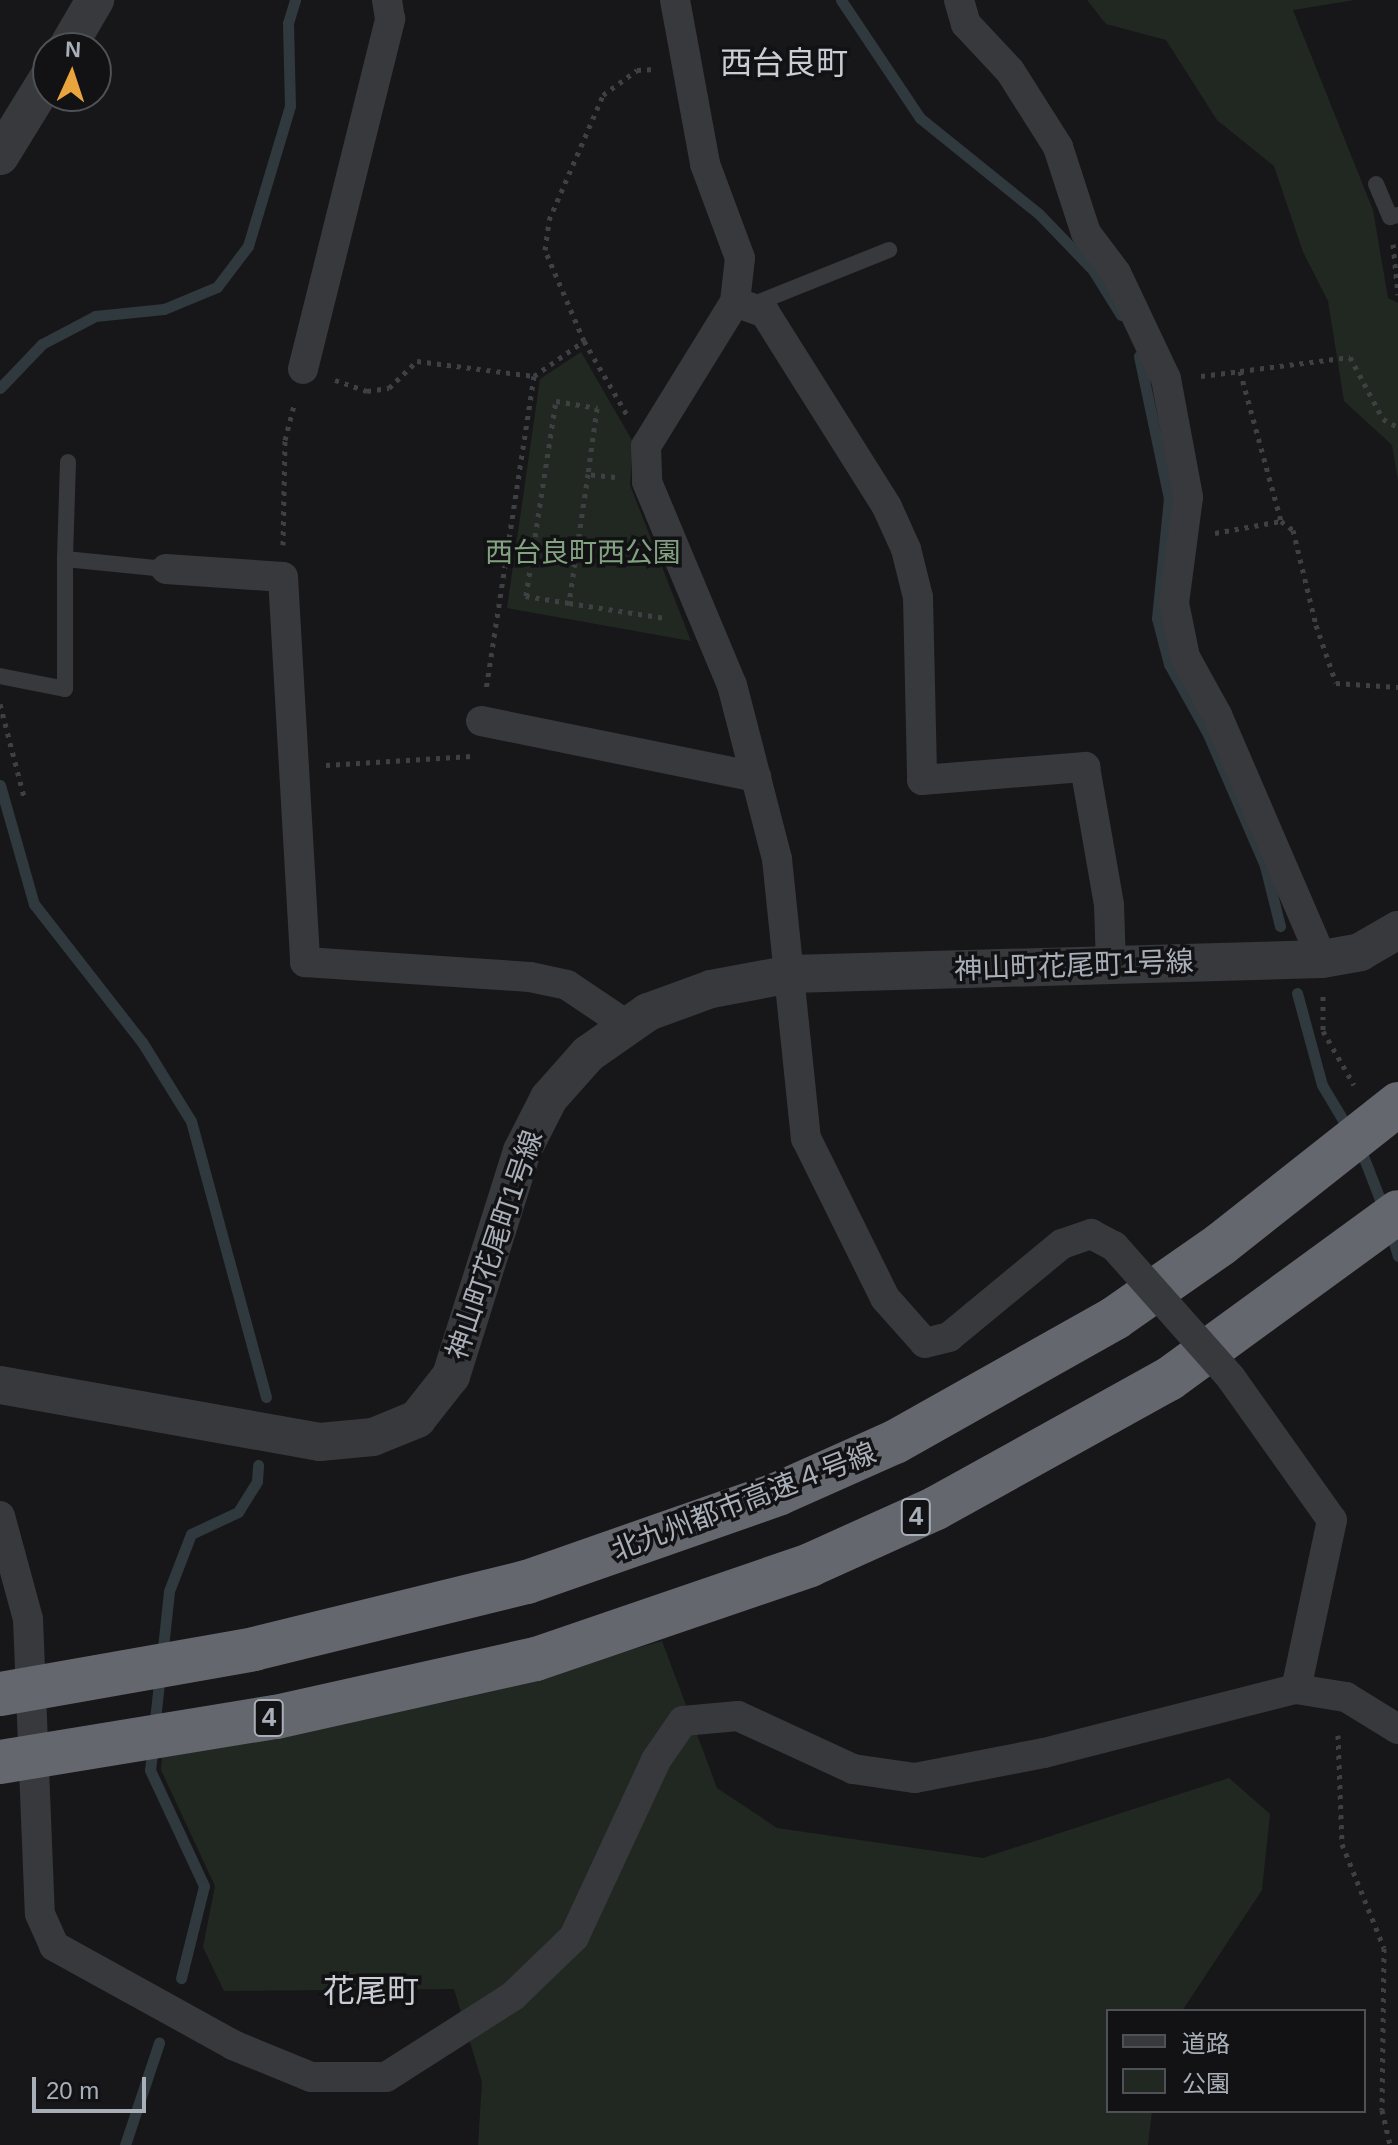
<!DOCTYPE html>
<meta charset="utf-8">
<style>
body{margin:0}
#map{position:relative;width:1398px;height:2145px;overflow:hidden;background:#171719;font-family:Helvetica,"Noto Sans JP",sans-serif}
div>[style]{position:absolute}
.green>*{inset:0;background:#212821}
.stream>*{height:11px;margin:-5.5px;padding:0 5.5px;transform-origin:5.5px;border-radius:5.5px;background:#2f393e}
.path>*{height:5px;margin-top:-2.5px;transform-origin:0;background:repeating-linear-gradient(90deg,#3e4044 0 4px,transparent 0 10px)}
.service>*{height:16px;margin:-8px;padding:0 8px;transform-origin:8px;border-radius:8px;background:#38393d}
.minor>*{height:30px;margin:-15px;padding:0 15px;transform-origin:15px;border-radius:15px;background:#38393d}
.tertiary>*{height:38px;margin:-19px;padding:0 19px;transform-origin:19px;border-radius:19px;background:#38393d}
.motorway>*{height:44px;margin:-22px;padding:0 22px;transform-origin:22px;border-radius:22px;background:#64676e}
.minor-bridge>*{height:30px;margin:-15px;padding:0 15px;transform-origin:15px;border-radius:15px;background:#38393d}
.motorway-bridge>*{height:44px;margin:-22px;padding:0 22px;transform-origin:22px;border-radius:22px;background:#64676e}
span{translate:-50% -50%;white-space:nowrap;text-align:center;line-height:1.15;-webkit-text-stroke:7px #121214;paint-order:stroke}
.shield-label span{padding:2px 6px;background:#121214;border:2px solid;border-radius:6px;-webkit-text-stroke-width:0}
.shield-label{font-size:26px;color:#a9afb8;font-weight:700}
.park-label{font-size:28px;color:#82a281}
.street-label{font-size:28px;color:#a9afb8}
.quarter-label{font-size:32px;color:#caced4}
.legend{position:absolute;left:1106px;top:2009px;width:260px;height:104px;box-sizing:border-box;background:#121214;border:2px solid #4e5156;margin:0;padding:10px 14px;list-style:none;font-size:24px;color:#a9afb8}
.legend li{display:flex;align-items:center;gap:16px;height:40px}
.legend b{width:40px;border:2px solid #4e5156}
.north{position:absolute;left:32px;top:32px;width:80px;height:80px;box-sizing:border-box;background:#121214;border:2px solid #4e5156;border-radius:50%;rotate:3deg;font-size:22px;font-weight:700;line-height:32px;text-align:center;color:#a9afb8}
.north::after{content:'';display:block;margin:auto;width:28px;height:36px;background:#eaa43d;clip-path:polygon(50% 0,100% 100%,50% 72%,0 100%)}
.scale{position:absolute;left:32px;top:2077px;width:114px;height:36px;box-sizing:border-box;border:4px solid #a9afb8;border-top:0;padding-left:10px;font-size:24px;line-height:28px;white-space:nowrap;color:#a9afb8;-webkit-text-stroke:6px #121214;paint-order:stroke}
</style>
<div id="map">
<div class="green">
<i style="clip-path:polygon(1087px 0,1355px 0,1293px 10px,1373px 210px,1388px 298px,1398px 303px,1398px 481px,1392px 445px,1344px 401px,1328px 301px,1303px 252px,1274px 166px,1217px 120px,1166px 40px,1106px 24px)"></i>
<i style="clip-path:polygon(581px 352px,633px 442px,630px 485px,691px 641px,507px 608px,540px 379px)"></i>
<i style="clip-path:polygon(662px 1641px,717px 1788px,777px 1828px,983px 1858px,1229px 1778px,1270px 1814px,1262px 1890px,1182px 2011px,1108px 2011px,1108px 2111px,1152px 2111px,1148px 2145px,478px 2145px,482px 2082px,454px 1989px,224px 1991px,203px 1947px,215px 1886px,161px 1770px,162px 1754px,451px 1701px)"></i>
</div>
<div class="stream">
<i style="left:841px;top:0;width:142px;rotate:56.2deg"></i>
<i style="left:920px;top:118px;width:153px;rotate:38.9deg"></i>
<i style="left:1039px;top:214px;width:78px;rotate:46deg"></i>
<i style="left:1093px;top:270px;width:53px;rotate:58.1deg"></i>
<i style="left:1139px;top:356px;width:145px;rotate:78.1deg"></i>
<i style="left:1169px;top:498px;width:121px;rotate:95.7deg"></i>
<i style="left:1157px;top:618px;width:48px;rotate:75.4deg"></i>
<i style="left:1169px;top:664px;width:80px;rotate:60.9deg"></i>
<i style="left:1208px;top:734px;width:144px;rotate:66.6deg"></i>
<i style="left:1265px;top:866px;width:62px;rotate:76deg"></i>
<i style="left:0;top:388px;width:61px;rotate:-46.3deg"></i>
<i style="left:42px;top:344px;width:60px;rotate:-27.8deg"></i>
<i style="left:95px;top:316px;width:69px;rotate:-5.8deg"></i>
<i style="left:164px;top:309px;width:57px;rotate:-22.5deg"></i>
<i style="left:217px;top:287px;width:51px;rotate:-52.9deg"></i>
<i style="left:248px;top:246px;width:146px;rotate:-73.3deg"></i>
<i style="left:290px;top:106px;width:83px;rotate:-91.4deg"></i>
<i style="left:288px;top:23px;width:24px;rotate:-73deg"></i>
<i style="left:0;top:785px;width:124px;rotate:74.1deg"></i>
<i style="left:34px;top:904px;width:175px;rotate:52deg"></i>
<i style="left:142px;top:1042px;width:93px;rotate:58.2deg"></i>
<i style="left:191px;top:1121px;width:286px;rotate:74.8deg"></i>
<i style="left:1297px;top:993px;width:95px;rotate:74.8deg"></i>
<i style="left:1322px;top:1085px;width:52px;rotate:59deg"></i>
<i style="left:1360px;top:1148px;width:66px;rotate:68.8deg"></i>
<i style="left:1390px;top:1230px;width:27px;rotate:73deg"></i>
<i style="left:162px;top:1657px;width:66px;rotate:-83.9deg"></i>
<i style="left:169px;top:1591px;width:61px;rotate:-68.9deg"></i>
<i style="left:191px;top:1534px;width:52px;rotate:-25.1deg"></i>
<i style="left:238px;top:1512px;width:36px;rotate:-58deg"></i>
<i style="left:257px;top:1481px;width:16px;rotate:-86deg"></i>
<i style="left:154px;top:1729px;width:55px;rotate:-83.8deg"></i>
<i style="left:153px;top:1746px;width:24px;rotate:97deg"></i>
<i style="left:150px;top:1770px;width:128px;rotate:65deg"></i>
<i style="left:204px;top:1886px;width:95px;rotate:104deg"></i>
<i style="left:125px;top:2145px;width:108px;rotate:-71.6deg"></i>
</div>
<div class="path">
<i style="left:1393px;top:244px;width:51px;rotate:84.4deg"></i>
<i style="left:584px;top:341px;width:99px;rotate:-113.2deg"></i>
<i style="left:545px;top:250px;width:30px;rotate:-82deg"></i>
<i style="left:549px;top:220px;width:136px;rotate:-66.6deg"></i>
<i style="left:603px;top:95px;width:42px;rotate:-36.3deg"></i>
<i style="left:637px;top:70px;width:18px;rotate:-3deg"></i>
<i style="left:1240px;top:371px;width:111px;rotate:-7.3deg"></i>
<i style="left:1350px;top:357px;width:70px;rotate:62deg"></i>
<i style="left:1383px;top:419px;width:17px;rotate:28deg"></i>
<i style="left:534px;top:376px;width:61px;rotate:-35deg"></i>
<i style="left:584px;top:341px;width:86px;rotate:59.8deg"></i>
<i style="left:1201px;top:376px;width:39px;rotate:-7deg"></i>
<i style="left:1240px;top:371px;width:156px;rotate:74.7deg"></i>
<i style="left:1281px;top:521px;width:15px;rotate:37deg"></i>
<i style="left:1293px;top:530px;width:98px;rotate:76.4deg"></i>
<i style="left:1316px;top:625px;width:61px;rotate:71deg"></i>
<i style="left:1336px;top:683px;width:62px;rotate:3.7deg"></i>
<i style="left:335px;top:380px;width:34px;rotate:19deg"></i>
<i style="left:367px;top:391px;width:22px;rotate:-8deg"></i>
<i style="left:389px;top:388px;width:39px;rotate:-44deg"></i>
<i style="left:417px;top:361px;width:118px;rotate:7.3deg"></i>
<i style="left:534px;top:376px;width:317px;rotate:98.7deg"></i>
<i style="left:615px;top:477px;width:27px;rotate:-174deg"></i>
<i style="left:588px;top:474px;width:130px;rotate:98.4deg"></i>
<i style="left:569px;top:603px;width:97px;rotate:8.9deg"></i>
<i style="left:1215px;top:533px;width:67px;rotate:-10.3deg"></i>
<i style="left:283px;top:545px;width:105px;rotate:-88.9deg"></i>
<i style="left:285px;top:440px;width:40px;rotate:-75.6deg"></i>
<i style="left:569px;top:603px;width:44px;rotate:-170.8deg"></i>
<i style="left:526px;top:596px;width:197px;rotate:-81.3deg"></i>
<i style="left:556px;top:401px;width:42px;rotate:9.7deg"></i>
<i style="left:597px;top:408px;width:67px;rotate:97.8deg"></i>
<i style="left:0;top:704px;width:96px;rotate:75.5deg"></i>
<i style="left:326px;top:765px;width:146px;rotate:-3.5deg"></i>
<i style="left:1323px;top:996px;width:35px;rotate:90deg"></i>
<i style="left:1323px;top:1031px;width:62px;rotate:60.1deg"></i>
<i style="left:1338px;top:1735px;width:109px;rotate:87.9deg"></i>
<i style="left:1342px;top:1844px;width:112px;rotate:68deg"></i>
<i style="left:1384px;top:1948px;width:162px;rotate:90.7deg"></i>
<i style="left:1382px;top:2110px;width:36px;rotate:77deg"></i>
</div>
<div class="service">
<i style="left:1376px;top:184px;width:36px;rotate:67deg"></i>
<i style="left:1390px;top:217px;width:8px;rotate:-14deg"></i>
<i style="left:749px;top:306px;width:151px;rotate:-21.8deg"></i>
<i style="left:68px;top:462px;width:97px;rotate:91.8deg"></i>
<i style="left:65px;top:559px;width:101px;rotate:5.7deg"></i>
<i style="left:0;top:676px;width:66px;rotate:11.3deg"></i>
<i style="left:65px;top:689px;width:130px;rotate:-90deg"></i>
</div>
<div class="minor">
<i style="left:675px;top:0;width:167px;rotate:79.6deg"></i>
<i style="left:705px;top:164px;width:100px;rotate:69.6deg"></i>
<i style="left:740px;top:258px;width:44px;rotate:96.5deg"></i>
<i style="left:735px;top:302px;width:169px;rotate:121.7deg"></i>
<i style="left:646px;top:446px;width:36px;rotate:88deg"></i>
<i style="left:647px;top:482px;width:220px;rotate:67.3deg"></i>
<i style="left:732px;top:685px;width:180px;rotate:75.5deg"></i>
<i style="left:777px;top:859px;width:281px;rotate:84.1deg"></i>
<i style="left:806px;top:1138px;width:178px;rotate:63.7deg"></i>
<i style="left:885px;top:1298px;width:60px;rotate:48.4deg"></i>
<i style="left:925px;top:1343px;width:25px;rotate:-14deg"></i>
<i style="left:949px;top:1337px;width:146px;rotate:-39.5deg"></i>
<i style="left:1062px;top:1244px;width:31px;rotate:-19deg"></i>
<i style="left:1091px;top:1234px;width:26px;rotate:28deg"></i>
<i style="left:959px;top:0;width:25px;rotate:74deg"></i>
<i style="left:966px;top:24px;width:64px;rotate:46.9deg"></i>
<i style="left:1010px;top:71px;width:90px;rotate:57.7deg"></i>
<i style="left:1058px;top:147px;width:90px;rotate:72deg"></i>
<i style="left:1086px;top:233px;width:50px;rotate:53.1deg"></i>
<i style="left:1116px;top:273px;width:117px;rotate:64.7deg"></i>
<i style="left:1166px;top:379px;width:120px;rotate:79.4deg"></i>
<i style="left:1188px;top:497px;width:107px;rotate:97.5deg"></i>
<i style="left:1174px;top:603px;width:55px;rotate:78.5deg"></i>
<i style="left:1185px;top:657px;width:66px;rotate:61.1deg"></i>
<i style="left:1217px;top:715px;width:266px;rotate:66.7deg"></i>
<i style="left:735px;top:302px;width:32px;rotate:20deg"></i>
<i style="left:765px;top:313px;width:229px;rotate:57.8deg"></i>
<i style="left:887px;top:507px;width:46px;rotate:65.7deg"></i>
<i style="left:906px;top:549px;width:49px;rotate:76deg"></i>
<i style="left:918px;top:597px;width:183px;rotate:88.7deg"></i>
<i style="left:922px;top:780px;width:164px;rotate:-4.6deg"></i>
<i style="left:1085px;top:767px;width:140px;rotate:80.1deg"></i>
<i style="left:1109px;top:905px;width:60px;rotate:88.1deg"></i>
<i style="left:303px;top:369px;width:361px;rotate:-76deg"></i>
<i style="left:390px;top:19px;width:19px;rotate:-99deg"></i>
<i style="left:166px;top:569px;width:117px;rotate:3.9deg"></i>
<i style="left:283px;top:577px;width:386px;rotate:86.7deg"></i>
<i style="left:305px;top:962px;width:225px;rotate:3.8deg"></i>
<i style="left:530px;top:977px;width:38px;rotate:12deg"></i>
<i style="left:567px;top:985px;width:73px;rotate:33.9deg"></i>
<i style="left:481px;top:721px;width:281px;rotate:11.5deg"></i>
<i style="left:1231px;top:1378px;width:174px;rotate:54.6deg"></i>
<i style="left:1332px;top:1520px;width:173px;rotate:102deg"></i>
<i style="left:0;top:1516px;width:107px;rotate:74.8deg"></i>
<i style="left:28px;top:1619px;width:295px;rotate:87.7deg"></i>
<i style="left:40px;top:1914px;width:35px;rotate:66deg"></i>
<i style="left:54px;top:1946px;width:205px;rotate:28.9deg"></i>
<i style="left:233px;top:2045px;width:84px;rotate:22.3deg"></i>
<i style="left:311px;top:2077px;width:75px"></i>
<i style="left:386px;top:2077px;width:151px;rotate:-32.5deg"></i>
<i style="left:513px;top:1996px;width:85px;rotate:-44deg"></i>
<i style="left:574px;top:1937px;width:195px;rotate:-65.1deg"></i>
<i style="left:656px;top:1760px;width:47px;rotate:-55.3deg"></i>
<i style="left:683px;top:1721px;width:55px;rotate:-5.2deg"></i>
<i style="left:738px;top:1716px;width:127px;rotate:24.7deg"></i>
<i style="left:853px;top:1769px;width:63px;rotate:8.3deg"></i>
<i style="left:915px;top:1778px;width:131px;rotate:-11deg"></i>
<i style="left:1044px;top:1753px;width:260px;rotate:-14.3deg"></i>
<i style="left:1296px;top:1689px;width:51px;rotate:9.1deg"></i>
<i style="left:1346px;top:1697px;width:61px;rotate:31.6deg"></i>
</div>
<div class="tertiary">
<i style="left:67px;top:48px;width:56px;rotate:-59.7deg"></i>
<i style="left:0;top:156px;width:92px;rotate:-58.4deg"></i>
<i style="left:0;top:1385px;width:325px;rotate:10.1deg"></i>
<i style="left:320px;top:1442px;width:53px;rotate:-5.4deg"></i>
<i style="left:373px;top:1437px;width:48px;rotate:-22.2deg"></i>
<i style="left:417px;top:1419px;width:55px;rotate:-51.7deg"></i>
<i style="left:451px;top:1376px;width:236px;rotate:-72.5deg"></i>
<i style="left:522px;top:1151px;width:59px;rotate:-63deg"></i>
<i style="left:549px;top:1098px;width:59px;rotate:-48.4deg"></i>
<i style="left:588px;top:1054px;width:73px;rotate:-35deg"></i>
<i style="left:648px;top:1012px;width:67px;rotate:-20.1deg"></i>
<i style="left:711px;top:989px;width:81px;rotate:-10.6deg"></i>
<i style="left:791px;top:974px;width:531px;rotate:-1.62deg"></i>
<i style="left:1322px;top:959px;width:39px;rotate:-10deg"></i>
<i style="left:1360px;top:952px;width:44px;rotate:-30.1deg"></i>
</div>
<div class="motorway">
<i style="left:527px;top:1582px;width:266px;rotate:-19.3deg"></i>
<i style="left:778px;top:1494px;width:128px;rotate:-24deg"></i>
<i style="left:895px;top:1442px;width:253px;rotate:-29.4deg"></i>
<i style="left:1115px;top:1318px;width:129px;rotate:-34.9deg"></i>
<i style="left:536px;top:1659px;width:290px;rotate:-18.9deg"></i>
<i style="left:810px;top:1565px;width:138px;rotate:-24.3deg"></i>
<i style="left:936px;top:1508px;width:266px;rotate:-29deg"></i>
<i style="left:1169px;top:1379px;width:283px;rotate:-36.1deg"></i>
</div>
<div class="minor-bridge">
<i style="left:1114px;top:1246px;width:176px;rotate:48.4deg"></i>
</div>
<div class="motorway-bridge">
<i style="left:1221px;top:1244px;width:226px;rotate:-38.3deg"></i>
<i style="left:0;top:1694px;width:258px;rotate:-10deg"></i>
<i style="left:254px;top:1649px;width:281px;rotate:-13.8deg"></i>
<i style="left:0;top:1762px;width:280px;rotate:-9.3deg"></i>
<i style="left:276px;top:1717px;width:266px;rotate:-12.6deg"></i>
</div>
<div class="shield-label">
<span style="left:916px;top:1517px">4</span>
<span style="left:269px;top:1718px">4</span>
</div>
<div class="park-label">
<span style="left:583px;top:553px">西台良町西公園</span>
</div>
<div class="street-label">
<span style="left:1074px;top:966px;rotate:-2deg">神山町花尾町1号線</span>
<span style="left:495px;top:1245px;rotate:-71deg">神山町花尾町1号線</span>
<span style="left:744px;top:1502px;rotate:-21deg">北九州都市高速４号線</span>
</div>
<div class="quarter-label">
<span style="left:784px;top:63px">西台良町</span>
<span style="left:371px;top:1991px">花尾町</span>
</div>
<ul class="legend">
<li><b style="height:10px;background:#38393d"></b>道路</li>
<li><b style="height:22px;background:#212821"></b>公園</li>
</ul>
<div class="north">N</div>
<div class="scale">20 m</div>
</div>
